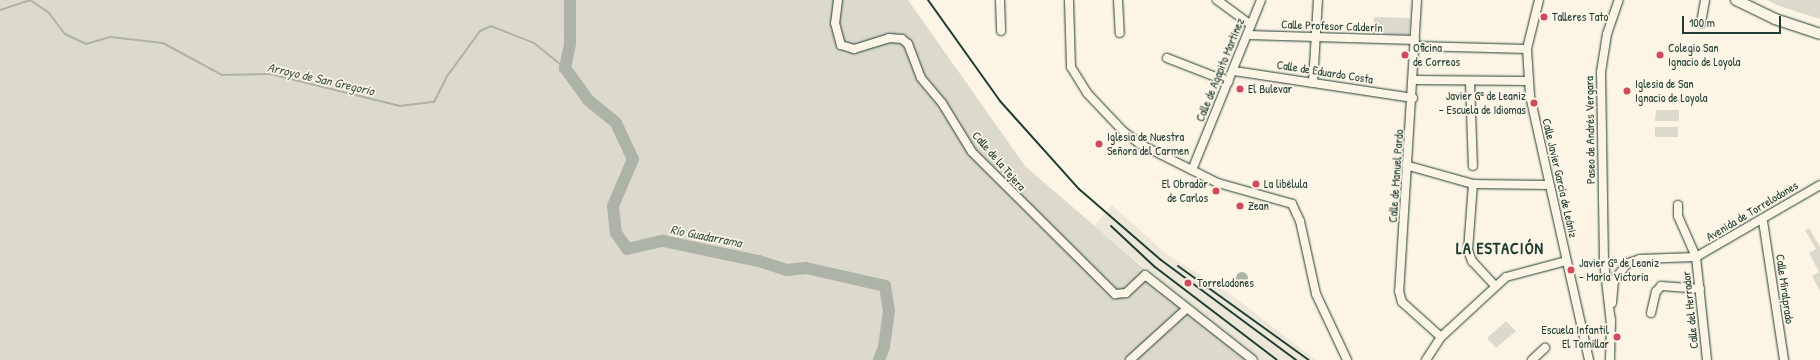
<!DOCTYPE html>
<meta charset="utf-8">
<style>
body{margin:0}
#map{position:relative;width:1820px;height:360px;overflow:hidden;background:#fcf5e5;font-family:"Patrick Hand",sans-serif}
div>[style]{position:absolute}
.built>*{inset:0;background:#ece7d8}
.green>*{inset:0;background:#dcdacc}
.water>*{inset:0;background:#aeb3a7}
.round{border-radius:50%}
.stream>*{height:2px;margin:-1px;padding:0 1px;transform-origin:1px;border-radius:1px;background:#aeb3a7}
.river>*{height:12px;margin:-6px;padding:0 6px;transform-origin:6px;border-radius:6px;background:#aeb3a7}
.roads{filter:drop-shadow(0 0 1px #1f3d34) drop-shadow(0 0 1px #1f3d34)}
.minor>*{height:8px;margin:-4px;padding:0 4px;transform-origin:4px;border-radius:4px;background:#fcf5e5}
.major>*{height:10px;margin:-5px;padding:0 5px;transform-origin:5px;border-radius:5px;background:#fcf5e5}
.rail>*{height:2px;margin:-1px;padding:0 1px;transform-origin:1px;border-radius:1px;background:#1f3d34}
.dots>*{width:11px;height:11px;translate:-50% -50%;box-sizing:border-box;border:2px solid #fcf5e5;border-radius:50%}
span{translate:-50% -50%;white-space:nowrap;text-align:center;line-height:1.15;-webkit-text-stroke:3.5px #fcf5e5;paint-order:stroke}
.poi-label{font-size:12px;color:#1f3d34}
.left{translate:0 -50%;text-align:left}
.right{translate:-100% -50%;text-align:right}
.street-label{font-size:12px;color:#1f3d34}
.water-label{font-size:13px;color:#435a51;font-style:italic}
.district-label{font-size:16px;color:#1f3d34;font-weight:700;letter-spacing:1px}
.scale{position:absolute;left:1682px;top:16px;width:99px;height:18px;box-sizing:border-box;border:2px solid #1f3d34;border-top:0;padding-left:5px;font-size:12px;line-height:14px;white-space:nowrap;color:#1f3d34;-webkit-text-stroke:3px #fcf5e5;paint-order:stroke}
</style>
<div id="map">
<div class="built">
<i style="clip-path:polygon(1112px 205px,1165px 253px,1230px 294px,1316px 360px,1257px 360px,1094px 226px)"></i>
</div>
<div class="green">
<i style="clip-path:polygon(0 0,908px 0,1025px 166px,1250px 360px,0 360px)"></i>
<i style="clip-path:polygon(1767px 0,1820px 0,1820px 19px,1779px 6px)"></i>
<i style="clip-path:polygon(1374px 17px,1410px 18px,1409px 35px,1373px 34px)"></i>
<i style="clip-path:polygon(1656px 110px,1679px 110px,1679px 121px,1655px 121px)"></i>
<i style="clip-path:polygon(1655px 127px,1678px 127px,1678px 137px,1655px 137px)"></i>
<i style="clip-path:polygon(1809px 228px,1820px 247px,1820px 291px,1812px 276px,1819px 272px,1809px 253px,1816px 249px,1805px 230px)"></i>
<i style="clip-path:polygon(1506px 321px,1516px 331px,1496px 348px,1487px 338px)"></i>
</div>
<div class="water">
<i style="clip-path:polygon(1398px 129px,1406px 129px,1405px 143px,1397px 143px)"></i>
<i class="round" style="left:1236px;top:272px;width:12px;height:12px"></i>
</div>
<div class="stream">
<i style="left:0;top:10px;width:32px;rotate:-18deg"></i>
<i style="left:30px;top:0;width:23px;rotate:34deg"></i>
<i style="left:49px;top:13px;width:26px;rotate:53deg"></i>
<i style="left:65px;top:34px;width:23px;rotate:25deg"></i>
<i style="left:86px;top:44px;width:26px;rotate:-16deg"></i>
<i style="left:111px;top:37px;width:52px;rotate:6.6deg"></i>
<i style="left:163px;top:43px;width:67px;rotate:28.5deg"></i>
<i style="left:222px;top:75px;width:48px;rotate:-1.2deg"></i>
<i style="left:270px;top:74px;width:134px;rotate:13.8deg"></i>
<i style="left:400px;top:106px;width:34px;rotate:-7deg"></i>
<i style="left:434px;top:102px;width:30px;rotate:-63deg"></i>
<i style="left:448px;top:75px;width:54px;rotate:-54deg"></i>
<i style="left:480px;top:31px;width:12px;rotate:-24deg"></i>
<i style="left:491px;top:26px;width:46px;rotate:21.6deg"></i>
<i style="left:534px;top:43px;width:40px;rotate:39deg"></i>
</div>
<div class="river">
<i style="left:570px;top:0;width:44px;rotate:90deg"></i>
<i style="left:570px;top:44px;width:25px;rotate:102deg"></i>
<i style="left:565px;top:68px;width:39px;rotate:54deg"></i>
<i style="left:588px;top:100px;width:36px;rotate:39deg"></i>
<i style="left:616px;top:123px;width:40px;rotate:65deg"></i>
<i style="left:633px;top:159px;width:51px;rotate:113.1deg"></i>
<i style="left:613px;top:206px;width:27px;rotate:84deg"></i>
<i style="left:616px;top:233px;width:19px;rotate:55deg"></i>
<i style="left:627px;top:249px;width:37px;rotate:-13deg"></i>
<i style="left:663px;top:241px;width:98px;rotate:11.8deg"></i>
<i style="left:759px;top:261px;width:29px;rotate:18deg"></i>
<i style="left:787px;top:270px;width:19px;rotate:-6deg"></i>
<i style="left:806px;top:268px;width:81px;rotate:12.8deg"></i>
<i style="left:885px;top:286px;width:25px;rotate:81deg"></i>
<i style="left:889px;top:311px;width:36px;rotate:98deg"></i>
<i style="left:884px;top:347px;width:14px;rotate:111deg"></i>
</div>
<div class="roads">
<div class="minor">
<i style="left:838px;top:0;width:23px;rotate:97deg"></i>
<i style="left:835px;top:23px;width:23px;rotate:75deg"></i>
<i style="left:841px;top:45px;width:14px;rotate:17deg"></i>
<i style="left:854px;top:49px;width:37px;rotate:-17deg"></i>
<i style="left:889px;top:38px;width:13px;rotate:4deg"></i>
<i style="left:902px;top:39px;width:8px;rotate:40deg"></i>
<i style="left:908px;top:44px;width:36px;rotate:69deg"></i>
<i style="left:921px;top:78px;width:33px;rotate:50deg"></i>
<i style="left:942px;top:103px;width:57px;rotate:58.5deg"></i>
<i style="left:972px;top:152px;width:202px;rotate:44.8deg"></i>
<i style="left:1115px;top:294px;width:11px;rotate:-5deg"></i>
<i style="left:1126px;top:293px;width:26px;rotate:-43deg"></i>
<i style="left:1145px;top:275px;width:137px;rotate:38.2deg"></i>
<i style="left:1000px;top:0;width:31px;rotate:88deg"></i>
<i style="left:1069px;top:0;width:67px;rotate:88.3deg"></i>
<i style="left:1071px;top:67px;width:31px;rotate:58deg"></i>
<i style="left:1087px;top:93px;width:54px;rotate:46.5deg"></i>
<i style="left:1124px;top:132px;width:20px;rotate:37deg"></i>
<i style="left:1140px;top:144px;width:87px;rotate:26.6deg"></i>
<i style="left:1218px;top:183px;width:77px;rotate:15.8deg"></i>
<i style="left:1292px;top:204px;width:19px;rotate:65deg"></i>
<i style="left:1300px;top:221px;width:75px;rotate:77.6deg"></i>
<i style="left:1316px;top:294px;width:73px;rotate:64.8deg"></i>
<i style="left:1118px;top:0;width:33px;rotate:87deg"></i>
<i style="left:1217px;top:0;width:42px;rotate:36.3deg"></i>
<i style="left:1417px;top:0;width:292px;rotate:93.5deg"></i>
<i style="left:1399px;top:291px;width:11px;rotate:75deg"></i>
<i style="left:1402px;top:302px;width:52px;rotate:41.9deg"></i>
<i style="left:1539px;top:0;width:50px;rotate:103.8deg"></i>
<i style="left:1527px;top:49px;width:47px;rotate:86.3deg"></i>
<i style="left:1530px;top:96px;width:271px;rotate:77.4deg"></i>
<i style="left:1701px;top:23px;width:23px;rotate:-80deg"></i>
<i style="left:1248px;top:35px;width:167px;rotate:1.7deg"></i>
<i style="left:1415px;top:46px;width:112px;rotate:1.5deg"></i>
<i style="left:1167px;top:58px;width:66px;rotate:21.2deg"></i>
<i style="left:1234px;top:71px;width:181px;rotate:8.6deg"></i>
<i style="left:1414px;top:80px;width:115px;rotate:0.5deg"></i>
<i style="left:1470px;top:82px;width:84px;rotate:88deg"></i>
<i style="left:1313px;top:83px;width:83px;rotate:-86.6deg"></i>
<i style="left:1409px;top:166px;width:66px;rotate:15.7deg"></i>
<i style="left:1473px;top:184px;width:75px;rotate:0.8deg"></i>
<i style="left:1192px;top:170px;width:183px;rotate:-67.9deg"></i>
<i style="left:1473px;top:184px;width:66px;rotate:94.3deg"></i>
<i style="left:1468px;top:250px;width:12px;rotate:70deg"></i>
<i style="left:1472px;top:261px;width:34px;rotate:47deg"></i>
<i style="left:1678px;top:205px;width:11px;rotate:90deg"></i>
<i style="left:1678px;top:216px;width:45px;rotate:66.3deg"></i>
<i style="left:1696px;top:257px;width:104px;rotate:83.9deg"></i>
<i style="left:1763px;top:221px;width:141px;rotate:81.4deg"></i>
<i style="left:1612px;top:303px;width:23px;rotate:-85deg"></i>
<i style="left:1614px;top:280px;width:22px;rotate:-51deg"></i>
<i style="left:1628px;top:263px;width:13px;rotate:-18deg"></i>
<i style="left:1640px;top:259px;width:56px;rotate:-2deg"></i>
<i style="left:1696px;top:257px;width:143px;rotate:-30.1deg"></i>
<i style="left:1651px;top:313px;width:22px;rotate:-77deg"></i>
<i style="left:1656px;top:292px;width:8px;rotate:-50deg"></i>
<i style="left:1661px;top:286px;width:39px;rotate:4deg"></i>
<i style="left:1611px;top:324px;width:62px;rotate:-96.4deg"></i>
<i style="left:1604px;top:262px;width:190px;rotate:-90.9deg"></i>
<i style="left:1601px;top:72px;width:38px;rotate:-81deg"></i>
<i style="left:1607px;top:34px;width:36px;rotate:-71deg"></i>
<i style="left:1130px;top:360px;width:76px;rotate:-42.3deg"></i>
<i style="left:1426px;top:360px;width:27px;rotate:-57deg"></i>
<i style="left:1441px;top:337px;width:88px;rotate:-42.7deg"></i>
<i style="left:1506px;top:277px;width:62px;rotate:-14.9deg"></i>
<i style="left:1532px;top:360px;width:18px;rotate:-43deg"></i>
<i style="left:1610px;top:360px;width:41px;rotate:-88.6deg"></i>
</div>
<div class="major">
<i style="left:1736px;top:0;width:43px;rotate:26deg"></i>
<i style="left:1775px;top:19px;width:47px;rotate:18.4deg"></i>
</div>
</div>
<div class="rail">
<i style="left:928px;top:0;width:124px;rotate:54.5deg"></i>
<i style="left:1000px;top:101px;width:118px;rotate:48.1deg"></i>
<i style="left:1079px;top:189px;width:108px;rotate:40.9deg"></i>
<i style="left:1161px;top:260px;width:168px;rotate:36.5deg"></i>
<i style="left:1111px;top:226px;width:60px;rotate:43deg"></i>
<i style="left:1155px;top:267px;width:153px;rotate:37.3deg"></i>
<i style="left:1178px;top:266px;width:161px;rotate:35.7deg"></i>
</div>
<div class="dots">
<i style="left:1544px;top:17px;background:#d1495b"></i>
<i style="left:1405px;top:55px;background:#d1495b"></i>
<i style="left:1660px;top:55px;background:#d1495b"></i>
<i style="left:1240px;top:89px;background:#d1495b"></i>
<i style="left:1627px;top:91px;background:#d1495b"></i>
<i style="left:1534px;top:103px;background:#d1495b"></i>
<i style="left:1099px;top:144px;background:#d1495b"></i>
<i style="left:1256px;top:184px;background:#d1495b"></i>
<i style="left:1216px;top:191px;background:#d1495b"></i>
<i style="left:1240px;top:206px;background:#d1495b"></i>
<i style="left:1571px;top:270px;background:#d1495b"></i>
<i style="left:1188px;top:283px;background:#d1495b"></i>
<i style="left:1617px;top:337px;background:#d1495b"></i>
</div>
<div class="poi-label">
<span class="left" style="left:1552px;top:17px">Talleres Tato</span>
<span class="left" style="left:1413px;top:55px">Oficina<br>de Correos</span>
<span class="left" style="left:1668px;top:55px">Colegio San<br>Ignacio de Loyola</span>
<span class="left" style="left:1635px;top:91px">Iglesia de San<br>Ignacio de Loyola</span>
<span class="left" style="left:1248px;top:89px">El Bulevar</span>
<span class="right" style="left:1526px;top:103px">Javier Gª de Leaniz<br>- Escuela de Idiomas</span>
<span class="left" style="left:1107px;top:144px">Iglesia de Nuestra<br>Señora del Carmen</span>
<span class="right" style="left:1208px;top:191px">El Obrador<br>de Carlos</span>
<span class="left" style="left:1264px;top:184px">La libélula</span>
<span class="left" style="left:1248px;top:206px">Zean</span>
<span class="left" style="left:1579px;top:270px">Javier Gª de Leaniz<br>- María Victoria</span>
<span class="left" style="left:1197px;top:283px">Torrelodones</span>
<span class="right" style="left:1609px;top:337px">Escuela Infantil<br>El Tomillar</span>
</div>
<div class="street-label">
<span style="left:1332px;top:26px;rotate:2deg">Calle Profesor Calderín</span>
<span style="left:1220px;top:70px;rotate:-68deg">Calle de Agapito Martínez</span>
<span style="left:1325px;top:72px;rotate:9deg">Calle de Eduardo Costa</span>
<span style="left:1590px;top:130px;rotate:-91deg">Paseo de Andrés Vergara</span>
<span style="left:999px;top:161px;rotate:49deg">Calle de la Tejera</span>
<span style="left:1396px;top:176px;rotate:-86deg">Calle de Manuel Pardo</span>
<span style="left:1560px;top:178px;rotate:77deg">Calle Javier García de Leániz</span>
<span style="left:1752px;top:211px;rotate:-31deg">Avenida de Torrelodones</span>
<span style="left:1785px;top:289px;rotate:82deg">Calle Miralprado</span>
<span style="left:1690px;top:310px;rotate:-96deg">Calle del Herrador</span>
</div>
<div class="water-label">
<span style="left:321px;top:79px;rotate:13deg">Arroyo de San Gregorio</span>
<span style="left:706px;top:236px;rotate:11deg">Río Guadarrama</span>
</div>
<div class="district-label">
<span style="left:1500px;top:248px">LA ESTACIÓN</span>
</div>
<div class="scale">100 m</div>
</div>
